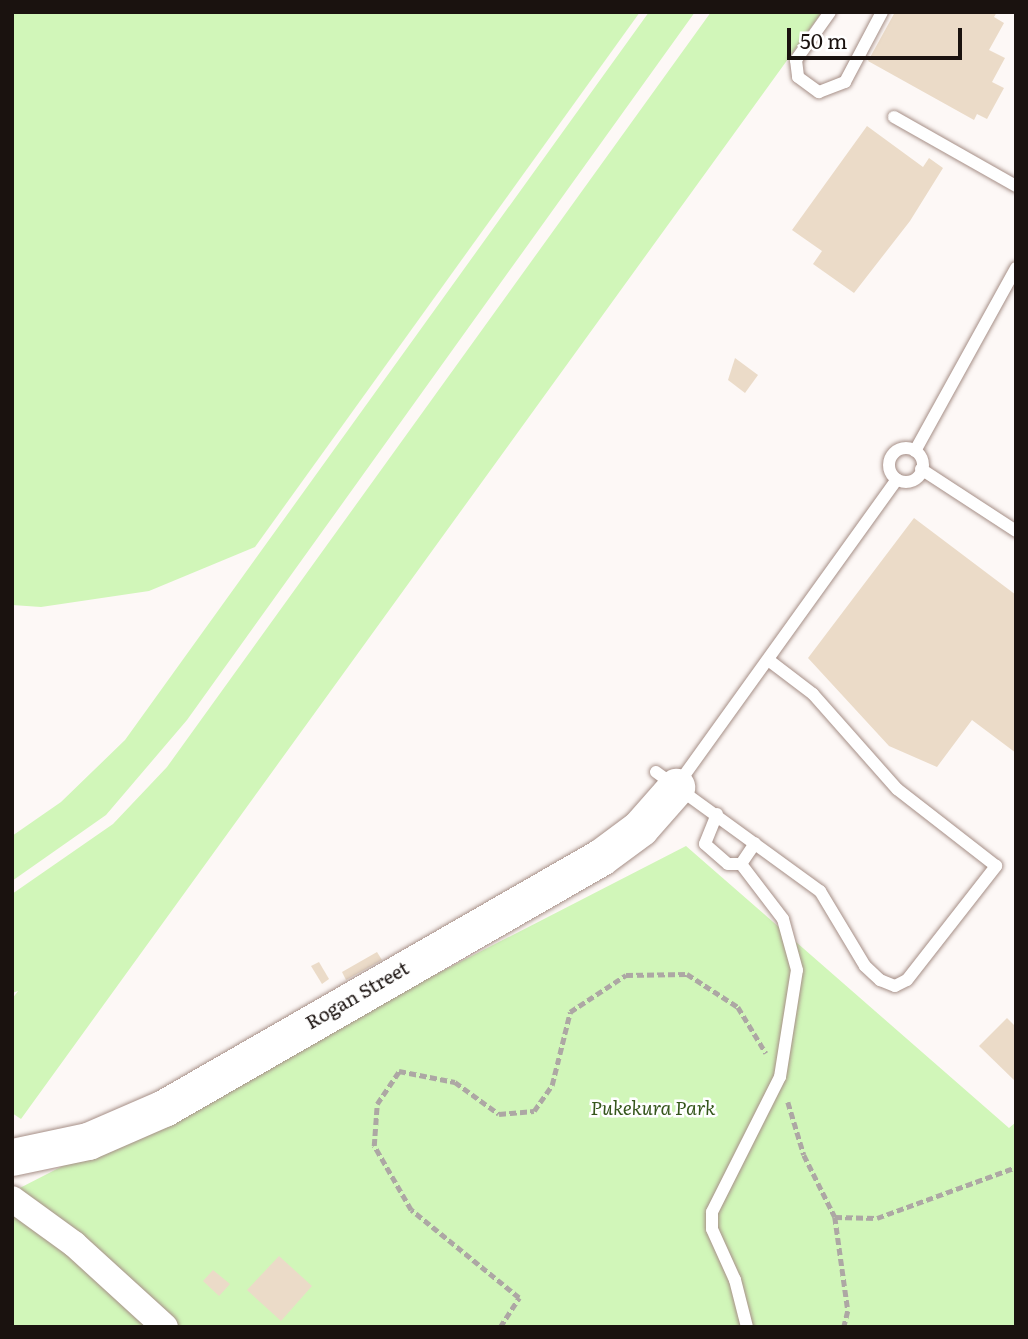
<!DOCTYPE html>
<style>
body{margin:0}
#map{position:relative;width:1028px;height:1339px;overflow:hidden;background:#fdf8f6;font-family:Literata,serif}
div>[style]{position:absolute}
.green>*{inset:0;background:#d1f6b9}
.building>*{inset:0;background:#ebdbc8}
.path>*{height:4.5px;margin-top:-2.25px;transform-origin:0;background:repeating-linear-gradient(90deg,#ada7a4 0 7px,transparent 0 10.5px)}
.roads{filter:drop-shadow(0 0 2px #a68f87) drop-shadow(0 0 2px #a68f87)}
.lane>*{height:12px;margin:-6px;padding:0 6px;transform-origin:6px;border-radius:6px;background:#fff}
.lane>.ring{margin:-6px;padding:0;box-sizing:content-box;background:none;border:12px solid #fff;border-radius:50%}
.street>*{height:26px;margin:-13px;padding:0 13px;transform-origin:13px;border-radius:13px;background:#fff}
.secondary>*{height:37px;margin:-18.5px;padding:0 18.5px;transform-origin:18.5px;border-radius:18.5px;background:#fff}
span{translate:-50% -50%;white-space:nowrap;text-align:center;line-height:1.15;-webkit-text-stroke:5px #fff;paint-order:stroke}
.street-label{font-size:19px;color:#1a120f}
.park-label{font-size:19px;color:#35561b;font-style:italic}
.frame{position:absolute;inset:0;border:14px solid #1a120f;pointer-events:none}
.scale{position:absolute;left:787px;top:28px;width:175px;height:32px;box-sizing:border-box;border:4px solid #1a120f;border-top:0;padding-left:9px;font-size:21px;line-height:24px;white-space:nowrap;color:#1a120f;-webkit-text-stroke:5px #fff;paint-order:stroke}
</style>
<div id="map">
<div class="green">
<i style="clip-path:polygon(12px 12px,640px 12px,255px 547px,149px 591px,41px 607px,12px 605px)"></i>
<i style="clip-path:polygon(649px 12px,695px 12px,187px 720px,106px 815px,12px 881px,12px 836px,61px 802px,125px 740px)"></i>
<i style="clip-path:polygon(711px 12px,822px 12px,21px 1119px,12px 1113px,12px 999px,18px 991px,12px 993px,12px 894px,113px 824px,167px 767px)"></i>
<i style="clip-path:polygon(686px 846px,1009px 1128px,1016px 1122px,1016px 1327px,12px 1327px,12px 1192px)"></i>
</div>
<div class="building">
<i style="clip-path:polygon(895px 12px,997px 12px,994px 17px,1004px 23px,989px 50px,1005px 58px,992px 82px,1004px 88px,987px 119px,977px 114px,974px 120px,868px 61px)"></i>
<i style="clip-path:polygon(867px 126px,923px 167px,929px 158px,943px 168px,910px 221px,854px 293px,813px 264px,822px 251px,792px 230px)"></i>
<i style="clip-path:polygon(735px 358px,758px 375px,745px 393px,728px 380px)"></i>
<i style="clip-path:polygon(914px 518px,1016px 595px,1016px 753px,972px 720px,937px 767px,889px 746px,808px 658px)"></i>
<i style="clip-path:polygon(377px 952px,382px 960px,346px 980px,342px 972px)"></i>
<i style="clip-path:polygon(319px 962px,329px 979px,322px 984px,311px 966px)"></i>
<i style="clip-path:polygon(1007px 1018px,1016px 1027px,1016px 1082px,979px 1046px)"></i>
<i style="clip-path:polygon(279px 1256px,312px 1286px,281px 1321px,247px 1290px)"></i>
<i style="clip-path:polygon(213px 1270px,230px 1284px,219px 1296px,203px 1281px)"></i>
</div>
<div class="path">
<i style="left:788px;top:1102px;width:55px;rotate:73.2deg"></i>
<i style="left:804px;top:1155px;width:69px;rotate:63.4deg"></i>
<i style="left:835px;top:1217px;width:42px;rotate:1.4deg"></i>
<i style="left:877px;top:1218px;width:148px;rotate:-20.1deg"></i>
<i style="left:835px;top:1217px;width:95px;rotate:82.1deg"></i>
<i style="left:848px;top:1311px;width:16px;rotate:104deg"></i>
<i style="left:500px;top:1327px;width:35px;rotate:-57deg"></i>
<i style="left:519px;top:1298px;width:139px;rotate:-140.8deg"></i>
<i style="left:411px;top:1210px;width:74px;rotate:-120deg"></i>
<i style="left:374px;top:1146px;width:42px;rotate:-85.9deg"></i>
<i style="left:377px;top:1104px;width:40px;rotate:-56deg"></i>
<i style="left:399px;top:1071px;width:57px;rotate:11.1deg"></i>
<i style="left:455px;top:1082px;width:54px;rotate:36deg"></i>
<i style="left:499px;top:1114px;width:35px;rotate:-5deg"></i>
<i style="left:534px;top:1111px;width:32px;rotate:-55deg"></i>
<i style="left:552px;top:1085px;width:75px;rotate:-76.1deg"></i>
<i style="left:570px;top:1012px;width:67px;rotate:-33.5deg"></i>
<i style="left:626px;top:975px;width:61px;rotate:-0.9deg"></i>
<i style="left:687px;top:974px;width:61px;rotate:32.9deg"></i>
<i style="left:738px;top:1007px;width:54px;rotate:58.7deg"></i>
</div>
<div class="roads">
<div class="lane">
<i style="left:830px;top:12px;width:59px;rotate:125.3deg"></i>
<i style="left:796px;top:60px;width:17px;rotate:83deg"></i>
<i style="left:798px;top:77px;width:26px;rotate:36deg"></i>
<i style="left:819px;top:92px;width:28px;rotate:-21deg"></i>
<i style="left:845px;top:82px;width:79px;rotate:-62.1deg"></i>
<i style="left:894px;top:117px;width:140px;rotate:29.5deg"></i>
<i class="ring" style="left:889px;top:448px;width:22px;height:22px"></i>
<i style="left:915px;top:451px;width:209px;rotate:-61.1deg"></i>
<i style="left:921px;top:469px;width:113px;rotate:33.1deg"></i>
<i style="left:656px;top:772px;width:203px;rotate:36deg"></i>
<i style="left:820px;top:891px;width:87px;rotate:59deg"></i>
<i style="left:865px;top:966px;width:21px;rotate:43deg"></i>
<i style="left:880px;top:980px;width:16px;rotate:22deg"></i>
<i style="left:895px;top:986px;width:13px;rotate:-27deg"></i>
<i style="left:907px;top:980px;width:145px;rotate:-52deg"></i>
<i style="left:996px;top:866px;width:125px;rotate:-142.1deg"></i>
<i style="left:897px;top:789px;width:127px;rotate:-131.5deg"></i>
<i style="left:813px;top:694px;width:53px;rotate:-142.7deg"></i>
<i style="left:678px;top:784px;width:375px;rotate:-54.3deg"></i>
<i style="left:717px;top:814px;width:32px;rotate:112deg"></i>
<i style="left:705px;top:844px;width:30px;rotate:41deg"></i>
<i style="left:728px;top:864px;width:13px"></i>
<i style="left:747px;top:1327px;width:49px;rotate:-104.3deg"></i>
<i style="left:735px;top:1280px;width:56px;rotate:-114.3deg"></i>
<i style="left:712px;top:1229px;width:17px;rotate:-90deg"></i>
<i style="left:712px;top:1212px;width:151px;rotate:-63.3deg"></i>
<i style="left:780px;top:1077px;width:108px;rotate:-81deg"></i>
<i style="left:797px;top:970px;width:53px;rotate:-105.4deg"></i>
<i style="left:783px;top:919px;width:69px;rotate:-127.4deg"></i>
<i style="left:741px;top:864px;width:25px;rotate:-56deg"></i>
</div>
<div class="street">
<i style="left:12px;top:1199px;width:77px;rotate:36deg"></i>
<i style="left:74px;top:1244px;width:123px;rotate:42.4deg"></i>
</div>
<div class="secondary">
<i style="left:12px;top:1157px;width:78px;rotate:-11.9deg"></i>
<i style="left:88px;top:1141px;width:83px;rotate:-23.5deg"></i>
<i style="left:164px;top:1108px;width:504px;rotate:-29.87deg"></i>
<i style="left:601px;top:857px;width:49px;rotate:-36.6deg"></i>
<i style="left:640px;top:828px;width:55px;rotate:-48.7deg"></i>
</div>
</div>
<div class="street-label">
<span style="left:357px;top:995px;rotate:-30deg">Rogan Street</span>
</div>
<div class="park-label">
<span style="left:653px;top:1108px">Pukekura Park</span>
</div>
<div class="frame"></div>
<div class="scale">50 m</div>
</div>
